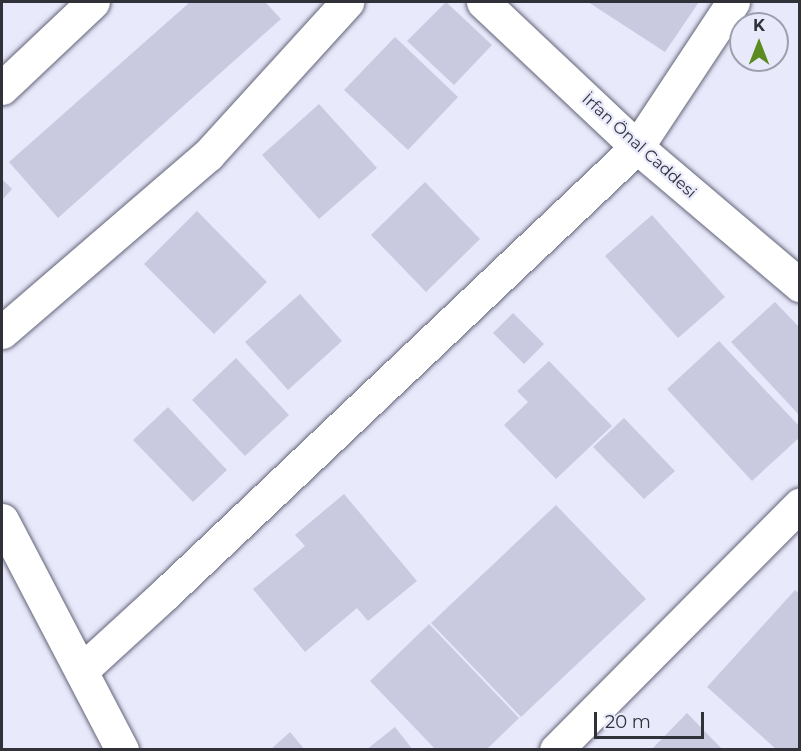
<!DOCTYPE html>
<meta charset="utf-8">
<style>
body{margin:0}
#map{position:relative;width:801px;height:751px;overflow:hidden;background:#e8e9fb;font-family:Montserrat,sans-serif}
div>[style]{position:absolute}
.building>*{inset:0;background:#c9cae0}
.roads{filter:drop-shadow(0 0 2px #626477) drop-shadow(0 0 2px #626477)}
.minor>*{height:33px;margin:-16.5px;padding:0 16.5px;transform-origin:16.5px;border-radius:16.5px;background:#fff}
span{translate:-50% -50%;white-space:nowrap;text-align:center;line-height:1.15;-webkit-text-stroke:4.5px #e8e9fb;paint-order:stroke}
.street-label{font-size:16px;color:#303139}
.frame{position:absolute;inset:0;border:3px solid #303139;pointer-events:none}
.north{position:absolute;left:729px;top:12px;width:60px;height:60px;box-sizing:border-box;background:#e8e9fb;border:2px solid #9e9fad;border-radius:50%;rotate:0deg;font-size:16px;font-weight:700;line-height:24px;text-align:center;color:#303139}
.north::after{content:'';display:block;margin:auto;width:21px;height:27px;background:#5c8c21;clip-path:polygon(50% 0,100% 100%,50% 72%,0 100%)}
.scale{position:absolute;left:594px;top:712px;width:110px;height:27px;box-sizing:border-box;border:3px solid #303139;border-top:0;padding-left:8px;font-size:18px;line-height:21px;white-space:nowrap;color:#303139;-webkit-text-stroke:4px #e8e9fb;paint-order:stroke}
</style>
<div id="map">
<div class="building">
<i style="clip-path:polygon(190px 2px,265px 2px,281px 19px,58px 218px,9px 162px)"></i>
<i style="clip-path:polygon(446px 2px,492px 45px,454px 85px,407px 41px)"></i>
<i style="clip-path:polygon(588px 2px,699px 2px,665px 52px)"></i>
<i style="clip-path:polygon(395px 37px,458px 97px,408px 150px,344px 90px)"></i>
<i style="clip-path:polygon(319px 104px,377px 168px,319px 219px,262px 155px)"></i>
<i style="clip-path:polygon(2px 179px,12px 189px,2px 200px)"></i>
<i style="clip-path:polygon(425px 182px,480px 239px,426px 292px,371px 235px)"></i>
<i style="clip-path:polygon(197px 211px,267px 282px,214px 334px,144px 264px)"></i>
<i style="clip-path:polygon(652px 215px,725px 297px,678px 338px,605px 256px)"></i>
<i style="clip-path:polygon(300px 294px,342px 341px,288px 390px,245px 342px)"></i>
<i style="clip-path:polygon(775px 302px,800px 328px,800px 416px,731px 342px)"></i>
<i style="clip-path:polygon(513px 313px,544px 344px,524px 364px,493px 333px)"></i>
<i style="clip-path:polygon(719px 341px,800px 427px,800px 437px,752px 481px,667px 389px)"></i>
<i style="clip-path:polygon(236px 358px,289px 415px,245px 456px,192px 400px)"></i>
<i style="clip-path:polygon(549px 361px,612px 426px,556px 479px,504px 425px,528px 402px,517px 391px)"></i>
<i style="clip-path:polygon(168px 407px,227px 470px,193px 502px,133px 440px)"></i>
<i style="clip-path:polygon(624px 418px,675px 471px,644px 499px,593px 447px)"></i>
<i style="clip-path:polygon(344px 494px,417px 581px,368px 621px,357px 608px,305px 652px,253px 589px,305px 546px,295px 535px)"></i>
<i style="clip-path:polygon(556px 505px,646px 599px,521px 717px,431px 623px)"></i>
<i style="clip-path:polygon(795px 590px,800px 594px,800px 750px,777px 750px,707px 687px)"></i>
<i style="clip-path:polygon(429px 624px,519px 718px,486px 750px,436px 750px,370px 681px)"></i>
<i style="clip-path:polygon(687px 713px,723px 750px,651px 750px)"></i>
<i style="clip-path:polygon(395px 727px,413px 750px,366px 750px)"></i>
<i style="clip-path:polygon(290px 732px,305px 750px,270px 750px)"></i>
</div>
<div class="roads">
<div class="minor">
<i style="left:483px;top:2px;width:212px;rotate:43.3deg"></i>
<i style="left:637px;top:147px;width:214px;rotate:40.3deg"></i>
<i style="left:2px;top:88px;width:125px;rotate:-43.4deg"></i>
<i style="left:2px;top:332px;width:272px;rotate:-40.7deg"></i>
<i style="left:208px;top:155px;width:207px;rotate:-47.7deg"></i>
<i style="left:2px;top:520px;width:259px;rotate:62.4deg"></i>
<i style="left:82px;top:670px;width:114px;rotate:-42.5deg"></i>
<i style="left:166px;top:593px;width:649px;rotate:-43.44deg"></i>
<i style="left:637px;top:147px;width:174px;rotate:-56.5deg"></i>
<i style="left:556px;top:750px;width:346px;rotate:-45.2deg"></i>
</div>
</div>
<div class="street-label">
<span style="left:639px;top:146px;rotate:42deg">İrfan Önal Caddesi</span>
</div>
<div class="frame"></div>
<div class="north">K</div>
<div class="scale">20 m</div>
</div>
